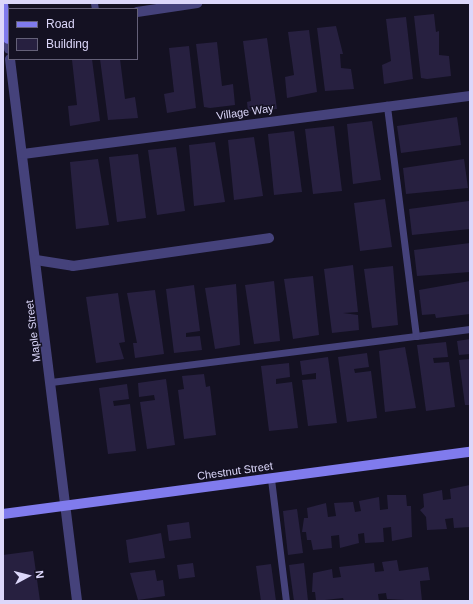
<!DOCTYPE html>
<style>
body{margin:0}
#map{position:relative;width:473px;height:604px;overflow:hidden;background:#141122;font-family:Arial,sans-serif}
div>[style]{position:absolute}
.building>*{inset:0;background:#272040}
.lane>*{height:7px;margin:-3.5px;padding:0 3.5px;transform-origin:3.5px;border-radius:3.5px;background:#45427b}
.street>*{height:10px;margin:-5px;padding:0 5px;transform-origin:5px;border-radius:5px;background:#45427b}
.secondary>*{height:10px;margin:-5px;padding:0 5px;transform-origin:5px;border-radius:5px;background:#807bed}
span{translate:-50% -50%;white-space:nowrap;text-align:center;line-height:1.15;-webkit-text-stroke:3px #141122;paint-order:stroke}
.street-label{font-size:11px;color:#dcd7fa}
.frame{position:absolute;inset:0;border:4px solid #dcd7fa;pointer-events:none}
.legend{position:absolute;left:8px;top:8px;width:130px;height:52px;box-sizing:border-box;background:#141122;border:1px solid #646078;margin:0;padding:5px 7px;list-style:none;font-size:12px;color:#dcd7fa}
.legend li{display:flex;align-items:center;gap:8px;height:20px}
.legend b{width:20px;border:1px solid #646078}
.north{position:absolute;left:8px;top:556px;width:40px;height:40px;-webkit-text-stroke:3px #141122;paint-order:stroke;rotate:83deg;font-size:11px;font-weight:700;line-height:16px;text-align:center;color:#dcd7fa}
.north::after{content:'';display:block;margin:auto;width:14px;height:18px;background:#dcd7fa;clip-path:polygon(50% 0,100% 100%,50% 72%,0 100%)}
</style>
<div id="map">
<div class="building">
<i style="clip-path:polygon(434px 14px,436px 32px,439px 31px,439px 55px,449px 56px,451px 76px,427px 79px,421px 78px,414px 16px)"></i>
<i style="clip-path:polygon(406px 17px,413px 79px,384px 84px,382px 65px,391px 61px,386px 19px)"></i>
<i style="clip-path:polygon(336px 26px,343px 54px,340px 54px,341px 68px,351px 69px,354px 89px,325px 91px,317px 28px)"></i>
<i style="clip-path:polygon(309px 30px,317px 92px,287px 98px,285px 77px,294px 75px,288px 32px)"></i>
<i style="clip-path:polygon(267px 38px,277px 109px,248px 111px,247px 102px,251px 101px,243px 41px)"></i>
<i style="clip-path:polygon(217px 42px,222px 86px,233px 84px,235px 105px,210px 108px,204px 107px,196px 44px)"></i>
<i style="clip-path:polygon(189px 46px,196px 108px,167px 113px,164px 94px,174px 92px,169px 48px)"></i>
<i style="clip-path:polygon(92px 59px,100px 121px,70px 126px,68px 106px,77px 105px,72px 60px)"></i>
<i style="clip-path:polygon(100px 59px,120px 59px,125px 99px,135px 97px,138px 118px,108px 120px)"></i>
<i style="clip-path:polygon(457px 117px,461px 145px,401px 153px,397px 126px)"></i>
<i style="clip-path:polygon(372px 121px,381px 180px,353px 184px,347px 124px)"></i>
<i style="clip-path:polygon(334px 126px,342px 191px,313px 194px,305px 129px)"></i>
<i style="clip-path:polygon(294px 131px,302px 192px,274px 195px,268px 134px)"></i>
<i style="clip-path:polygon(254px 137px,263px 196px,234px 200px,228px 140px)"></i>
<i style="clip-path:polygon(215px 142px,225px 202px,194px 206px,189px 145px)"></i>
<i style="clip-path:polygon(176px 147px,185px 211px,157px 215px,148px 150px)"></i>
<i style="clip-path:polygon(138px 154px,146px 218px,117px 222px,109px 157px)"></i>
<i style="clip-path:polygon(98px 159px,109px 225px,76px 229px,70px 162px)"></i>
<i style="clip-path:polygon(464px 159px,468px 188px,406px 194px,403px 168px)"></i>
<i style="clip-path:polygon(385px 199px,392px 247px,360px 251px,354px 203px)"></i>
<i style="clip-path:polygon(469px 201px,470px 229px,412px 235px,409px 209px)"></i>
<i style="clip-path:polygon(470px 243px,470px 272px,417px 276px,414px 250px)"></i>
<i style="clip-path:polygon(353px 265px,358px 312px,343px 313px,358px 315px,359px 330px,332px 333px,324px 269px)"></i>
<i style="clip-path:polygon(393px 266px,398px 325px,372px 328px,364px 269px)"></i>
<i style="clip-path:polygon(313px 276px,319px 335px,293px 339px,284px 279px)"></i>
<i style="clip-path:polygon(274px 281px,280px 341px,254px 344px,245px 285px)"></i>
<i style="clip-path:polygon(470px 281px,470px 314px,436px 318px,435px 314px,422px 315px,419px 290px)"></i>
<i style="clip-path:polygon(236px 284px,240px 345px,215px 349px,205px 288px)"></i>
<i style="clip-path:polygon(194px 285px,200px 331px,186px 333px,186px 337px,200px 336px,202px 350px,174px 353px,166px 289px)"></i>
<i style="clip-path:polygon(155px 290px,164px 354px,135px 358px,133px 343px,137px 343px,127px 293px)"></i>
<i style="clip-path:polygon(118px 293px,125px 342px,119px 343px,124px 359px,96px 363px,86px 297px)"></i>
<i style="clip-path:polygon(470px 339px,470px 354px,459px 355px,457px 341px)"></i>
<i style="clip-path:polygon(446px 342px,448px 357px,433px 358px,434px 363px,449px 362px,455px 407px,426px 411px,417px 345px)"></i>
<i style="clip-path:polygon(405px 347px,416px 408px,385px 412px,379px 351px)"></i>
<i style="clip-path:polygon(367px 353px,369px 367px,354px 369px,355px 373px,371px 371px,377px 418px,347px 422px,338px 357px)"></i>
<i style="clip-path:polygon(328px 357px,337px 423px,308px 426px,302px 380px,316px 379px,316px 373px,302px 375px,300px 361px)"></i>
<i style="clip-path:polygon(470px 359px,470px 405px,465px 405px,459px 360px)"></i>
<i style="clip-path:polygon(289px 363px,290px 377px,276px 379px,276px 384px,292px 382px,298px 428px,269px 431px,261px 366px)"></i>
<i style="clip-path:polygon(204px 374px,206px 387px,210px 386px,216px 435px,184px 439px,178px 390px,184px 389px,182px 376px)"></i>
<i style="clip-path:polygon(166px 379px,175px 445px,147px 449px,140px 402px,155px 400px,154px 395px,139px 397px,138px 383px)"></i>
<i style="clip-path:polygon(127px 384px,129px 399px,113px 401px,114px 406px,130px 404px,136px 451px,108px 454px,99px 388px)"></i>
<i style="clip-path:polygon(470px 485px,470px 527px,454px 528px,453px 518px,445px 519px,447px 529px,427px 530px,426px 517px,420px 510px,424px 507px,423px 494px,442px 490px,443px 500px,451px 499px,450px 489px)"></i>
<i style="clip-path:polygon(387px 495px,406px 495px,407px 506px,411px 506px,412px 537px,392px 541px,391px 527px,383px 528px,384px 542px,365px 543px,364px 533px,358px 534px,359px 543px,340px 548px,339px 535px,331px 536px,332px 548px,313px 550px,311px 540px,307px 540px,306px 532px,302px 532px,304px 518px,308px 518px,307px 508px,326px 503px,328px 517px,336px 516px,334px 503px,353px 502px,355px 512px,361px 511px,359px 501px,379px 497px,380px 510px,388px 509px)"></i>
<i style="clip-path:polygon(297px 509px,303px 553px,288px 555px,283px 511px)"></i>
<i style="clip-path:polygon(189px 522px,191px 538px,169px 541px,167px 525px)"></i>
<i style="clip-path:polygon(161px 533px,165px 558px,129px 563px,126px 540px)"></i>
<i style="clip-path:polygon(33px 551px,40px 601px,3px 601px,3px 555px)"></i>
<i style="clip-path:polygon(397px 560px,399px 571px,428px 567px,430px 580px,420px 581px,422px 601px,387px 599px,386px 593px,378px 594px,379px 601px,344px 601px,343px 598px,316px 601px,315px 592px,312px 592px,313px 573px,332px 569px,333px 578px,341px 577px,339px 567px,374px 563px,375px 572px,384px 571px,382px 562px)"></i>
<i style="clip-path:polygon(193px 563px,195px 577px,179px 579px,177px 565px)"></i>
<i style="clip-path:polygon(304px 563px,308px 601px,294px 601px,289px 565px)"></i>
<i style="clip-path:polygon(271px 564px,276px 601px,261px 601px,256px 566px)"></i>
<i style="clip-path:polygon(155px 570px,157px 581px,163px 580px,165px 596px,138px 600px,130px 573px)"></i>
</div>
<div class="lane">
<i style="left:94px;top:3px;width:6px;rotate:81deg"></i>
<i style="left:416px;top:336px;width:54px;rotate:-7.4deg"></i>
<i style="left:51px;top:382px;width:368px;rotate:-7.2deg"></i>
<i style="left:416px;top:336px;width:233px;rotate:-97.2deg"></i>
<i style="left:271px;top:479px;width:123px;rotate:83deg"></i>
</div>
<div class="street">
<i style="left:137px;top:12px;width:61px;rotate:-8.5deg"></i>
<i style="left:9px;top:38px;width:11px;rotate:90deg"></i>
<i style="left:10px;top:59px;width:546px;rotate:82.95deg"></i>
<i style="left:23px;top:154px;width:451px;rotate:-7.4deg"></i>
<i style="left:36px;top:260px;width:37px;rotate:9deg"></i>
<i style="left:73px;top:266px;width:198px;rotate:-8.1deg"></i>
</div>
<div class="secondary">
<i style="left:3px;top:4px;width:35px;rotate:82deg"></i>
<i style="left:3px;top:514px;width:471px;rotate:-7.6deg"></i>
</div>
<div class="street-label">
<span style="left:245px;top:112px;rotate:-8deg">Village Way</span>
<span style="left:33px;top:331px;rotate:-97deg">Maple Street</span>
<span style="left:235px;top:471px;rotate:-8deg">Chestnut Street</span>
</div>
<div class="frame"></div>
<ul class="legend">
<li><b style="height:5px;background:#807bed"></b>Road</li>
<li><b style="height:11px;background:#272040"></b>Building</li>
</ul>
<div class="north">N</div>
</div>
